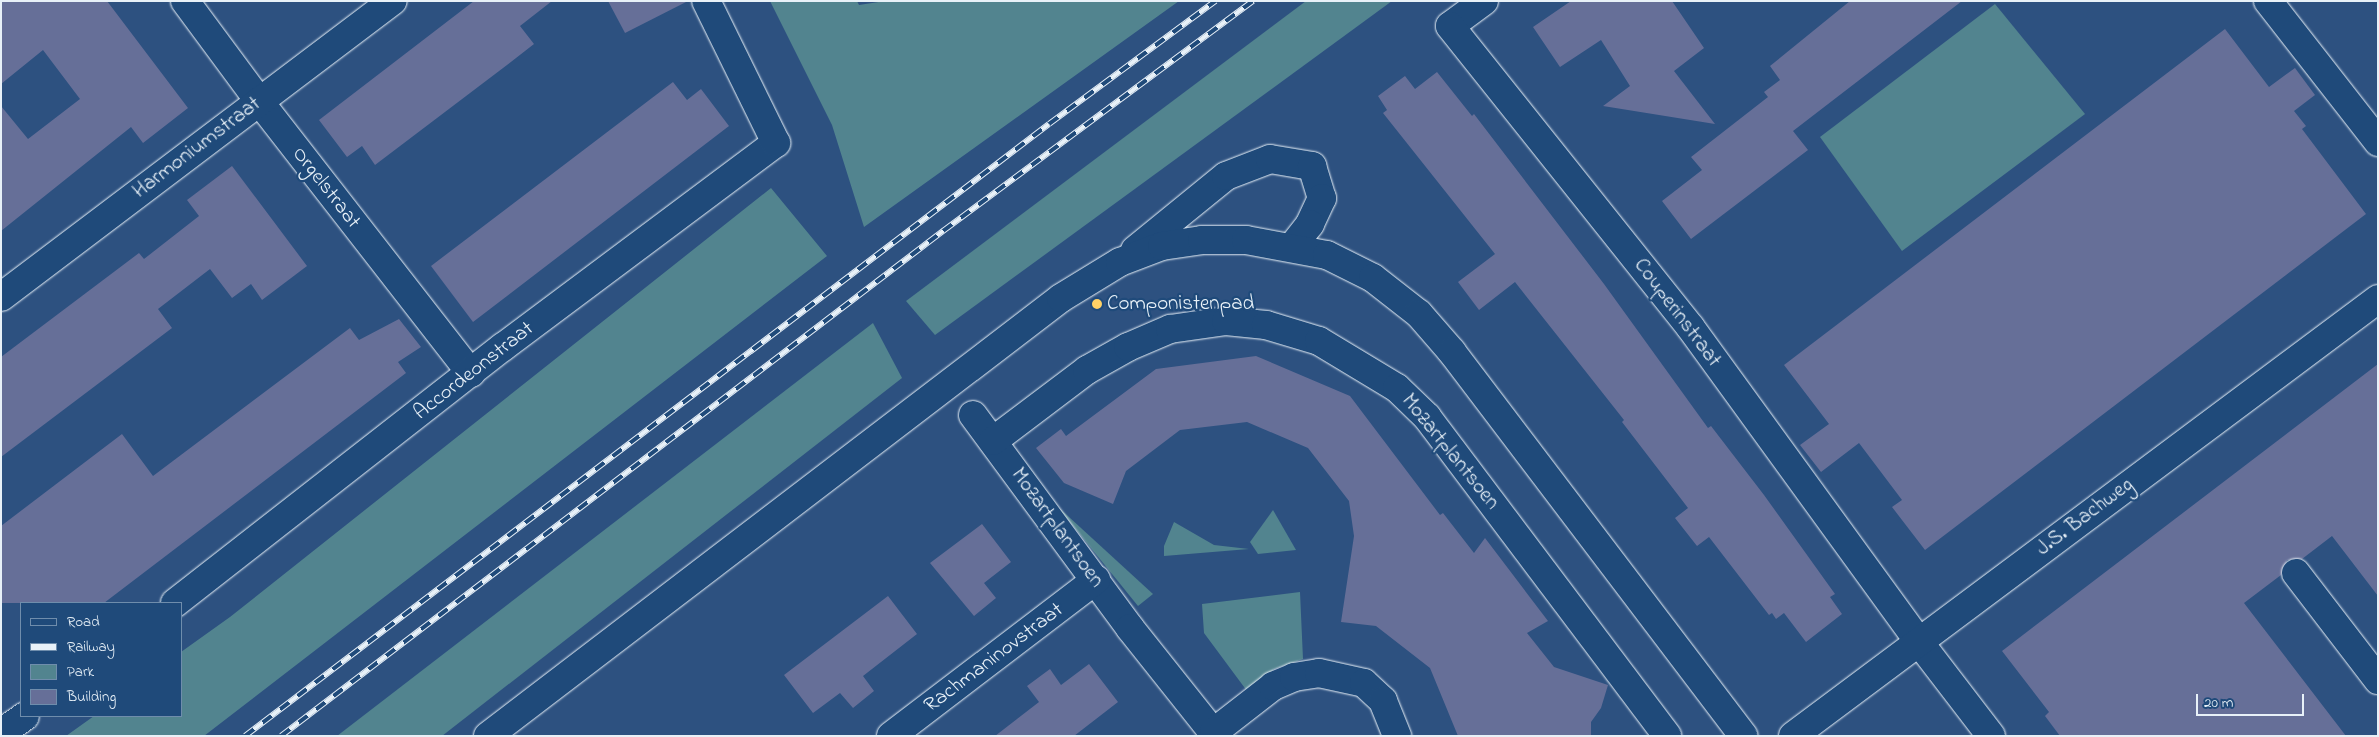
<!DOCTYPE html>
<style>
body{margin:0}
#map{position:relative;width:2379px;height:737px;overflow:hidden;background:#2d5180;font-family:"Indie Flower",sans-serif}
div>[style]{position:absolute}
.green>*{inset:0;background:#52848f}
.building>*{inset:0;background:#666f98}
.roads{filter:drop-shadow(0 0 1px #e8f1f8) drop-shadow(0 0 1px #e8f1f8)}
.minor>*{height:28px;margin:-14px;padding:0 14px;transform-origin:14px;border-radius:14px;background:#1f4a7a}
.rail>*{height:5.5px;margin-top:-2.75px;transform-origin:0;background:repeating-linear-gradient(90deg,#1f4a7a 0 11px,#e8f1f8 0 22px);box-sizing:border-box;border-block:1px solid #e8f1f8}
.dots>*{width:14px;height:14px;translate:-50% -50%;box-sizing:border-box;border:2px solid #1f4a7a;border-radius:50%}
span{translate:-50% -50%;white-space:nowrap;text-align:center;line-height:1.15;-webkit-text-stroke:4.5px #1f4a7a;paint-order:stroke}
.street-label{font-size:21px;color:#e8f1f8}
.poi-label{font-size:21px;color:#e8f1f8}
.left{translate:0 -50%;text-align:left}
.frame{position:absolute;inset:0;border:2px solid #e8f1f8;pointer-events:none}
.legend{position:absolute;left:20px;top:602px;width:162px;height:115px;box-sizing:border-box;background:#1f4a7a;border:1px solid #6f8dac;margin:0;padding:6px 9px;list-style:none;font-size:15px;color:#e8f1f8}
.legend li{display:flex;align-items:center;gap:10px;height:25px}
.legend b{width:25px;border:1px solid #6f8dac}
.scale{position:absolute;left:2196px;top:694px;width:108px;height:22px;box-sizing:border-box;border:2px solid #e8f1f8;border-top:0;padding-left:6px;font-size:15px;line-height:18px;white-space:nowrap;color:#e8f1f8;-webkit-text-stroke:4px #1f4a7a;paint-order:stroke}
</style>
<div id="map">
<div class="green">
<i style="clip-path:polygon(770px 1px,857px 1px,859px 5px,885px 1px,1179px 1px,864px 227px,832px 125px)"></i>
<i style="clip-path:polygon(1306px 1px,1392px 1px,935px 335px,906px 301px)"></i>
<i style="clip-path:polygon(1995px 4px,2085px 114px,1902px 251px,1820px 137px)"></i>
<i style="clip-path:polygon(771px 188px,827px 256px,204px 736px,66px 736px,94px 716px,181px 716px,181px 652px,230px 617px)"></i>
<i style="clip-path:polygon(873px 323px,902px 378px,442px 736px,337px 736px)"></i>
<i style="clip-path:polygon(1057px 506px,1153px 594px,1138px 606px)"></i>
<i style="clip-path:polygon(1273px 510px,1296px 550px,1258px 554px,1250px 542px)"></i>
<i style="clip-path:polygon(1174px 522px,1214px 545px,1249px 549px,1164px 556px,1164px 546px)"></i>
<i style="clip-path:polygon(1300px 592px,1303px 659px,1274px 669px,1247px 691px,1204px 633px,1202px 604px)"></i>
</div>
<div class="building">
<i style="clip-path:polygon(1px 1px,107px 1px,188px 108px,143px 143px,131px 127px,1px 231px,1px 106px,28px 139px,80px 99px,43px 50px,1px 84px)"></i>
<i style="clip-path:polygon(474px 1px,552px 1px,520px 26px,534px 44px,507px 65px,375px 165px,362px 146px,347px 157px,319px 120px)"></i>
<i style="clip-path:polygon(608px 1px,688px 1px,625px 33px)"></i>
<i style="clip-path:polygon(1571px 1px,1672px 1px,1704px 48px,1674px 71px,1715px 124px,1603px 106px,1630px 86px,1601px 40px,1560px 67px,1533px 27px)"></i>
<i style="clip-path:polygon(1850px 1px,1962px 1px,1793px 131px,1808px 150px,1691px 239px,1662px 201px,1702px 170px,1691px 157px,1768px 97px,1764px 92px,1780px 80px,1770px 66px)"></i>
<i style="clip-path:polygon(2225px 29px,2269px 87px,2295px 68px,2315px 95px,2294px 111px,2306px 126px,2302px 129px,2366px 214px,1925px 550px,1892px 507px,1902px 500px,1859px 443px,1821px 472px,1800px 445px,1829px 424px,1784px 365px)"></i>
<i style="clip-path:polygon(1437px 72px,1472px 116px,1474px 114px,1604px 284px,1708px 428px,1711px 426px,1764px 495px,1835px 594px,1830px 597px,1842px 614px,1806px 642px,1784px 613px,1776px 619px,1772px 613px,1769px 615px,1709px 537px,1697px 546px,1675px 518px,1688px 508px,1622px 422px,1624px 420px,1515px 282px,1479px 310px,1458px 282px,1495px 254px,1383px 113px,1387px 110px,1378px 96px,1405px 76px,1415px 89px)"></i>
<i style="clip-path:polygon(673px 82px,687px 100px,701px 89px,729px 126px,473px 322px,431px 266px)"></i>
<i style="clip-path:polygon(232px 166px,307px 266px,262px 300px,251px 284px,232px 298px,210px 269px,158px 309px,172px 328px,1px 457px,1px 357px,139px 253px,144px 259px,199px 216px,187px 200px)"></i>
<i style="clip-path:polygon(399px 319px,421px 347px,398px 362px,406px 373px,104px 603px,1px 603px,1px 526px,122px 434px,153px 476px,350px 328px,359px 340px)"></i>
<i style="clip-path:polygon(1256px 356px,1350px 396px,1440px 515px,1443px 513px,1474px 553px,1485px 538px,1548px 621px,1527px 633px,1554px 667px,1608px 685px,1601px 708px,1591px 722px,1591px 736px,1458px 736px,1430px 668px,1376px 626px,1341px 622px,1354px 536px,1349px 501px,1308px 448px,1247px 422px,1180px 430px,1126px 471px,1113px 504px,1064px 483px,1036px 448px,1061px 429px,1066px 436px,1156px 369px)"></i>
<i style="clip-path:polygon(2378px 364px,2378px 596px,2332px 536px,2302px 559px,2287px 560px,2281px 575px,2244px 603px,2346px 736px,2060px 736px,2045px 716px,2049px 712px,2002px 651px)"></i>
<i style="clip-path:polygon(982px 524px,1011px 562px,984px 583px,996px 598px,974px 616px,930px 563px)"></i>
<i style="clip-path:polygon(888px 596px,917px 634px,863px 676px,874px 691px,853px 708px,840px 693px,813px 713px,784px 675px)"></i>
<i style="clip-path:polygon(1089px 664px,1118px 702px,1074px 736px,995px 736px,1039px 702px,1027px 686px,1050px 669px,1061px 685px)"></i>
</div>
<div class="roads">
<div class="minor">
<i style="left:185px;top:1px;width:124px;rotate:53.5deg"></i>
<i style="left:259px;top:101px;width:345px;rotate:52.1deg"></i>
<i style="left:1484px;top:1px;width:42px;rotate:143.7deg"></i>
<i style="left:1450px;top:26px;width:386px;rotate:51.4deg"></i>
<i style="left:1691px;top:328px;width:388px;rotate:54deg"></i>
<i style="left:1919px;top:642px;width:118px;rotate:52.5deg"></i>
<i style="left:2268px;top:1px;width:179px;rotate:52deg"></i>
<i style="left:1135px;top:250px;width:117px;rotate:-39.1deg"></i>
<i style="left:1226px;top:176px;width:47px;rotate:-21.1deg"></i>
<i style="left:1270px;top:159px;width:43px;rotate:9.5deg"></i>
<i style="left:1312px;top:166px;width:34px;rotate:73deg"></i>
<i style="left:1322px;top:198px;width:29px;rotate:115deg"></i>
<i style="left:1310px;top:224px;width:29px;rotate:128deg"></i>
<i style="left:1px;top:297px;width:491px;rotate:-37.1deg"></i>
<i style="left:973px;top:415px;width:265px;rotate:53.6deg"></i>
<i style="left:1130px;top:628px;width:138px;rotate:51.5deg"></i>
<i style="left:993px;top:441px;width:118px;rotate:-37.1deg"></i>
<i style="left:1087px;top:370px;width:47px;rotate:-29.3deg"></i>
<i style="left:1128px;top:347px;width:46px;rotate:-23.2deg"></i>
<i style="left:1170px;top:329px;width:57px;rotate:-8.1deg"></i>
<i style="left:1226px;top:321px;width:40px;rotate:5.7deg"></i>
<i style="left:1266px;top:325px;width:55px;rotate:16.8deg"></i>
<i style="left:1319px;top:341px;width:91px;rotate:31.1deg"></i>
<i style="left:1397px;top:388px;width:42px;rotate:44deg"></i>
<i style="left:1427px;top:417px;width:399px;rotate:53deg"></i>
<i style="left:2296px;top:573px;width:135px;rotate:52.5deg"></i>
<i style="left:175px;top:603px;width:416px;rotate:-38deg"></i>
<i style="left:503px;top:347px;width:341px;rotate:-36.8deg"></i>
<i style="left:776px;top:143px;width:158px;rotate:-116.2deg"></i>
<i style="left:1214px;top:732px;width:75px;rotate:-37.9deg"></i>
<i style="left:1273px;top:686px;width:23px;rotate:-23deg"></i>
<i style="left:1294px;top:677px;width:25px;rotate:-9deg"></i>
<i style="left:1319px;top:673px;width:46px;rotate:12.5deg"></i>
<i style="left:1364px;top:683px;width:26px;rotate:43deg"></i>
<i style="left:1383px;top:701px;width:38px;rotate:68deg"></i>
<i style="left:1px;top:733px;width:29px;rotate:-35deg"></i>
<i style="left:488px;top:736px;width:721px;rotate:-37.39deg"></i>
<i style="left:1061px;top:298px;width:69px;rotate:-31.4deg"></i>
<i style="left:1120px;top:262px;width:45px;rotate:-20.9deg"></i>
<i style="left:1162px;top:246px;width:40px;rotate:-8.5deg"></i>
<i style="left:1202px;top:240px;width:44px"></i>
<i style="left:1246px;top:240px;width:82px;rotate:10.5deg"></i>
<i style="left:1327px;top:255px;width:51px;rotate:26.6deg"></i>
<i style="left:1373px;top:278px;width:58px;rotate:38deg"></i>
<i style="left:1419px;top:314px;width:50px;rotate:49deg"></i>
<i style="left:1452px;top:352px;width:482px;rotate:52.8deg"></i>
<i style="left:891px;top:736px;width:258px;rotate:-37.3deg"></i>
<i style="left:1793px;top:736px;width:730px;rotate:-36.76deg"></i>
</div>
</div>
<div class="rail">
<i style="left:245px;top:736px;width:1010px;rotate:-37.28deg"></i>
<i style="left:1049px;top:124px;width:207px;rotate:-36.5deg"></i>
<i style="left:281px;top:736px;width:833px;rotate:-37.34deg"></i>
<i style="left:943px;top:231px;width:386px;rotate:-36.6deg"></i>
</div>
<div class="dots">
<i style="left:1097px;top:304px;background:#ffd166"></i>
</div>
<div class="street-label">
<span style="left:197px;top:148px;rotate:-37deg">Harmoniumstraat</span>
<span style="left:326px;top:188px;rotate:52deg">Orgelstraat</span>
<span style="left:1677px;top:313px;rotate:53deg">Couperinstraat</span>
<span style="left:474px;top:371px;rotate:-38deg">Accordeonstraat</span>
<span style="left:1450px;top:452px;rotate:51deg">Mozartplantsoen</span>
<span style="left:2085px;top:517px;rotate:-37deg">J.S. Bachweg</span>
<span style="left:1057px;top:528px;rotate:54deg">Mozartplantsoen</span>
<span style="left:994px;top:658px;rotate:-37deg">Rachmaninovstraat</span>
</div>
<div class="poi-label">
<span class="left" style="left:1107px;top:304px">Componistenpad</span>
</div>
<div class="frame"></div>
<ul class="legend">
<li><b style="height:6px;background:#1f4a7a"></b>Road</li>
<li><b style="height:6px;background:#e8f1f8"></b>Railway</li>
<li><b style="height:14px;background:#52848f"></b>Park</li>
<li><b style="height:14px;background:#666f98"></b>Building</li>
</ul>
<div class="scale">20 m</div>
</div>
